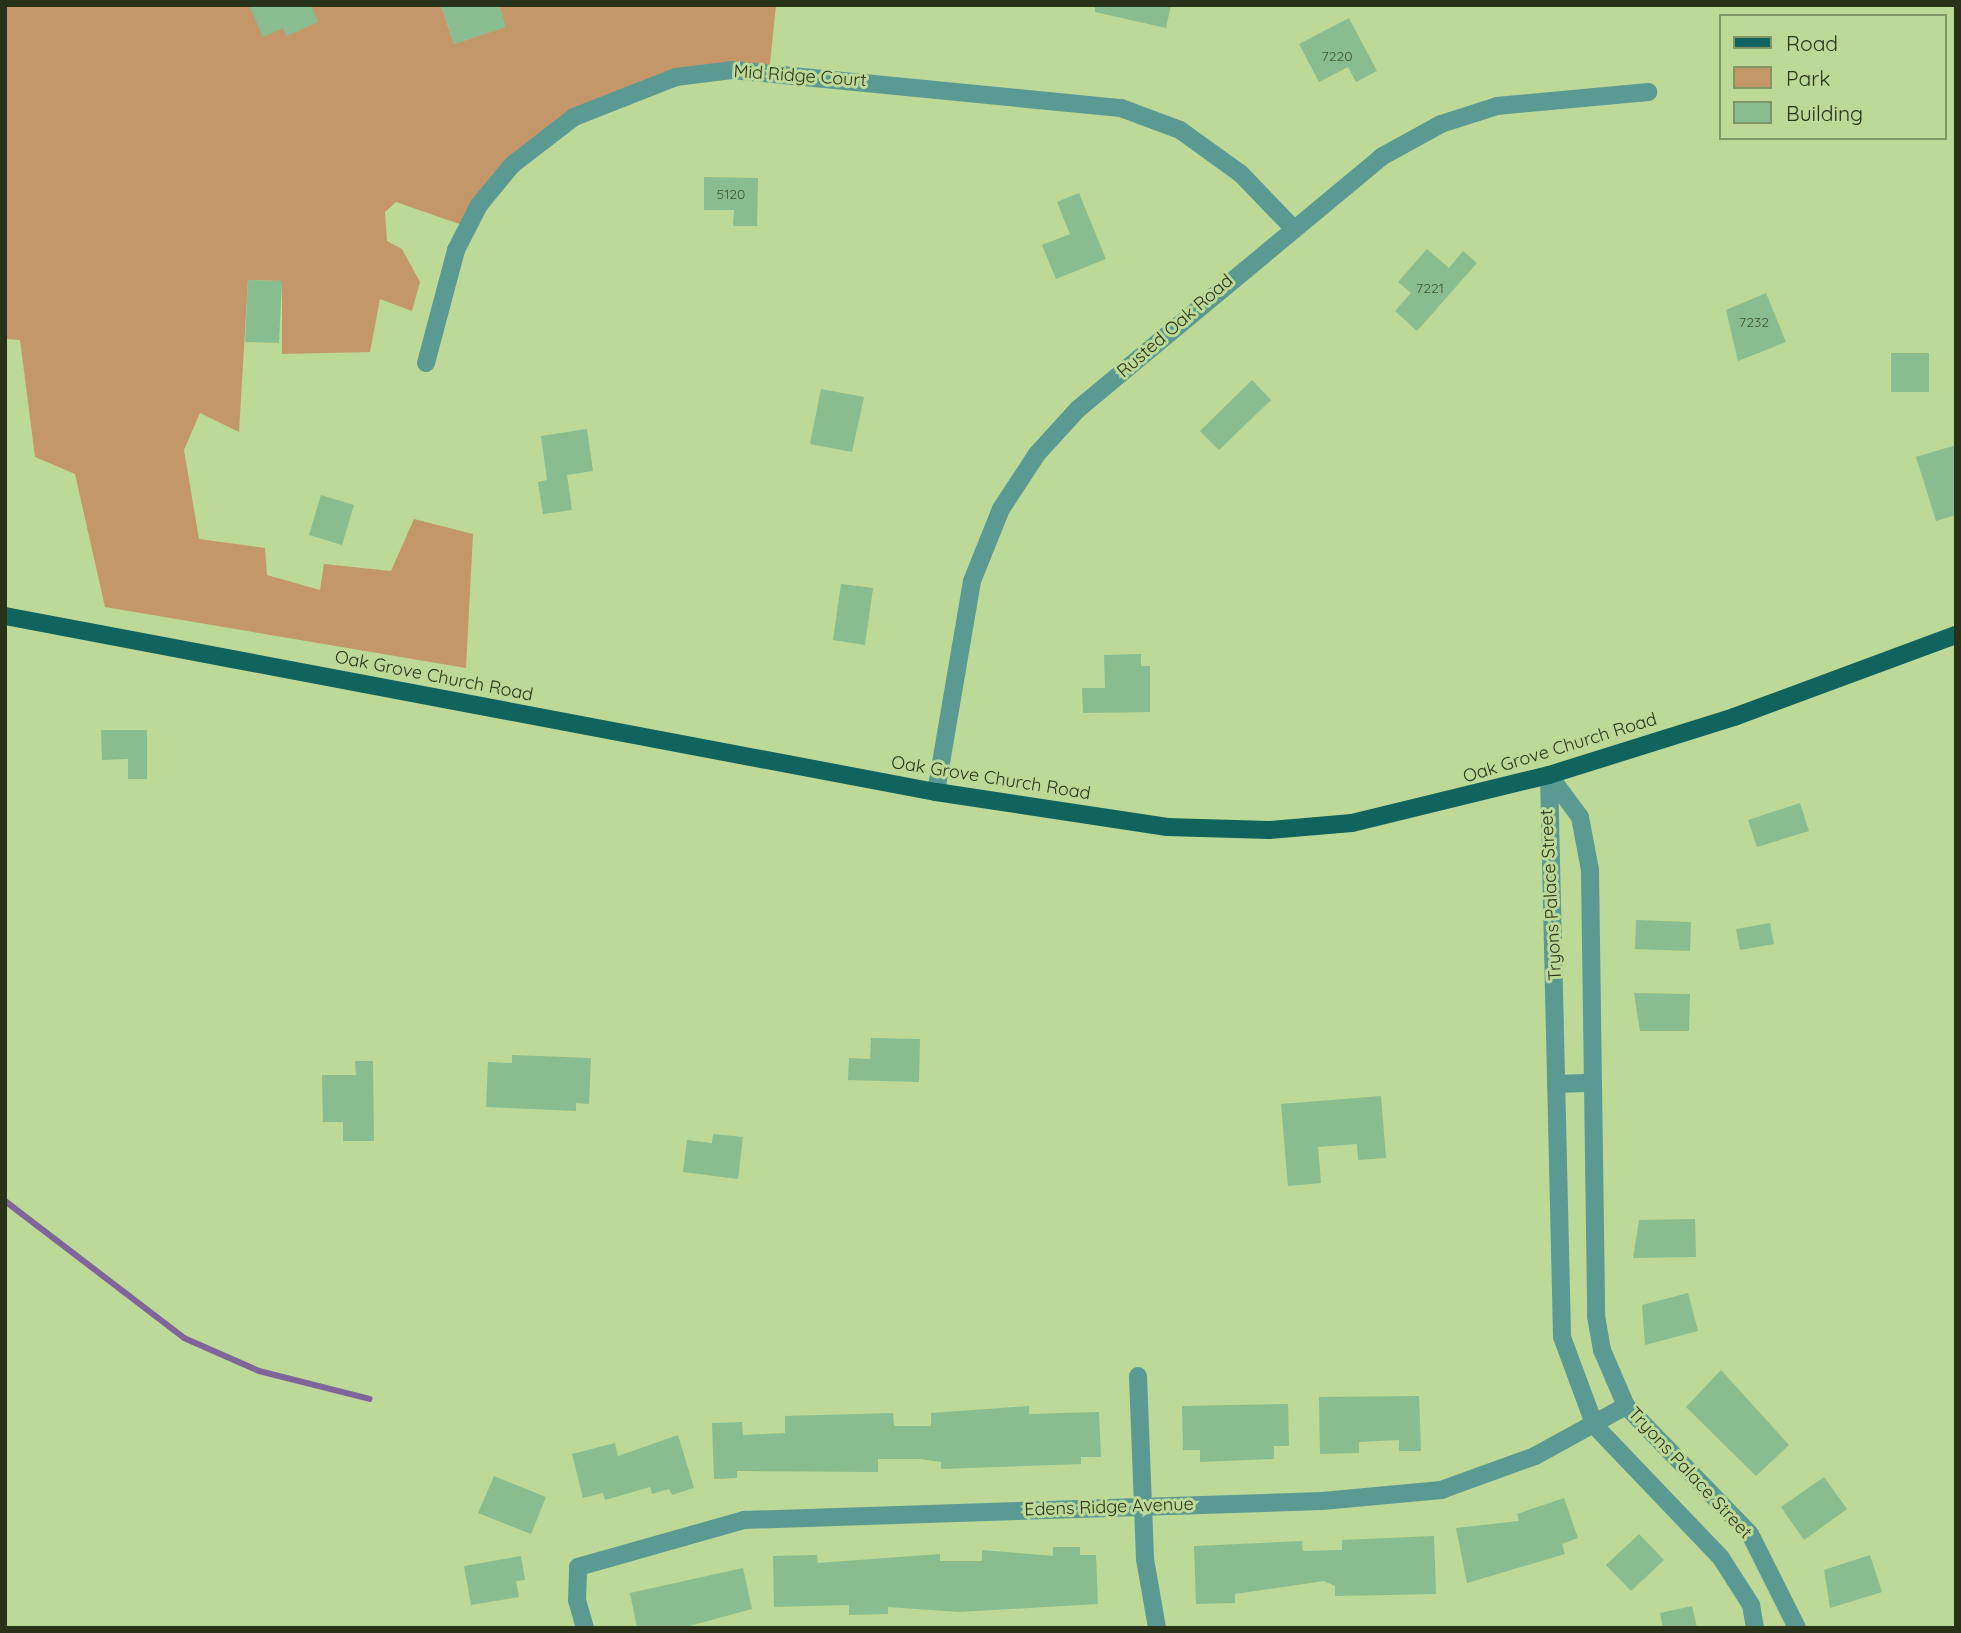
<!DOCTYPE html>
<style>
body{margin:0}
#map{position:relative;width:1961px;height:1633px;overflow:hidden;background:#bdd997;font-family:Quicksand,sans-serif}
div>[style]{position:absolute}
.green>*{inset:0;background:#c3976a}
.stream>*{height:6px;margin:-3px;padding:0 3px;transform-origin:3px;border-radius:3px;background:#80659a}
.building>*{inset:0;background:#89bc8e}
.minor>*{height:18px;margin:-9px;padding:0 9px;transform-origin:9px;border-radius:9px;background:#5b9993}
.major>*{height:18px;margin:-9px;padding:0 9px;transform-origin:9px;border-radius:9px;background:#11635d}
span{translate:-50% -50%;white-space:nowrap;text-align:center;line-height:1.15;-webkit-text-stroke:6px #bdd997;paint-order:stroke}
.number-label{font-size:14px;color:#405436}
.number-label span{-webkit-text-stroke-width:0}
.street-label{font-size:18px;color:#283218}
.frame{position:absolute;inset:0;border:7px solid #283218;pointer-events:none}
.legend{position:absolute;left:1719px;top:14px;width:228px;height:126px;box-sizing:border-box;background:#bdd997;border:2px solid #819664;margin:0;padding:9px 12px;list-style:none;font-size:21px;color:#283218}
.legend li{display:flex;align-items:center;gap:14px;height:35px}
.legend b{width:35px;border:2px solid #819664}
</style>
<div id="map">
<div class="green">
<i style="clip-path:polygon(5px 5px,441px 5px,454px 44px,505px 27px,499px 5px,776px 5px,769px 73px,676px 77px,547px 134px,468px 227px,396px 202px,385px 212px,387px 241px,402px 249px,420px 282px,412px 311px,380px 299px,370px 352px,282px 354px,282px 281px,248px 280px,239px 432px,200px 413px,184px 450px,199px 539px,265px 548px,267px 575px,320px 590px,324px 564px,391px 571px,414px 519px,473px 534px,466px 668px,105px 607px,75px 474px,35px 457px,20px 340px,5px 339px)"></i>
</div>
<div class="stream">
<i style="left:5px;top:1201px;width:225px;rotate:37.4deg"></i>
<i style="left:184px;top:1338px;width:82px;rotate:23.7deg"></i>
<i style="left:259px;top:1371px;width:114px;rotate:14.2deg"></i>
</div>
<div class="building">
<i style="clip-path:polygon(249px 5px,311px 5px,318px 22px,287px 36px,283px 28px,263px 37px)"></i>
<i style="clip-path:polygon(441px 5px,499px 5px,506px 27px,454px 44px)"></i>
<i style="clip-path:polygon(1095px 5px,1171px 5px,1166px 28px,1095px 12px)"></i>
<i style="clip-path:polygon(1349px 18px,1377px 71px,1356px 82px,1348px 67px,1319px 82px,1299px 44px)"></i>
<i style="clip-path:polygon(704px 177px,758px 178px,757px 226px,733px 226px,734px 210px,704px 210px)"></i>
<i style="clip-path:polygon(1079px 193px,1106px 259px,1056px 279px,1042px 245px,1070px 234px,1057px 202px)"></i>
<i style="clip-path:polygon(1427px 249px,1449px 268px,1463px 251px,1477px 263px,1417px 331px,1395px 311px,1411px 293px,1398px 282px)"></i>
<i style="clip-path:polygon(248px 280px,282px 281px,279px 343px,245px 342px)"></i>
<i style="clip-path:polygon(1766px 293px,1786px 342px,1738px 361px,1726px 310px)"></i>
<i style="clip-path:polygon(1891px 353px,1929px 353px,1929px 392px,1891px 392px)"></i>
<i style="clip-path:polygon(1252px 380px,1271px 400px,1219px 450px,1200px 431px)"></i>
<i style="clip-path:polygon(821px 389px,864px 397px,852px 452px,810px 444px)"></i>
<i style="clip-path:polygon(587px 429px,593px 471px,567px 475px,572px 510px,543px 514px,538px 482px,547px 480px,541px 436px)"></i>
<i style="clip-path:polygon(1956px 445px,1956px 515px,1936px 521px,1916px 457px)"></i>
<i style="clip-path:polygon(321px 495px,354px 505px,342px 545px,309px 535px)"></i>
<i style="clip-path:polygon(841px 584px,873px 588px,865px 645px,833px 640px)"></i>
<i style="clip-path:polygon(1141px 654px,1141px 666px,1150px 666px,1150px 712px,1083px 713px,1082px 688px,1105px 688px,1104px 655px)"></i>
<i style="clip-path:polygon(101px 730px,147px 730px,147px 779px,128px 779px,128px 759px,102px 760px)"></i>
<i style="clip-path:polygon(1800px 803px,1809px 831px,1757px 847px,1748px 820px)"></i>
<i style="clip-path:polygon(1636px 920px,1691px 922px,1690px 951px,1635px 949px)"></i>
<i style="clip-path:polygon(1770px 923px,1774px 944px,1740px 950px,1736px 929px)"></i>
<i style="clip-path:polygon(1634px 993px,1690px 994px,1689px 1031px,1640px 1031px)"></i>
<i style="clip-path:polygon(871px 1038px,920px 1039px,919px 1082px,848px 1080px,849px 1058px,870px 1059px)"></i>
<i style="clip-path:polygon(512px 1055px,591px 1058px,589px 1104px,576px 1103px,576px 1111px,486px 1107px,488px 1062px,512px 1063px)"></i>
<i style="clip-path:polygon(355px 1061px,373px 1061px,374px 1141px,343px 1141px,343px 1122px,323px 1122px,322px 1075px,356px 1075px)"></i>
<i style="clip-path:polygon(1381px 1096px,1386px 1158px,1358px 1160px,1357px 1144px,1318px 1147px,1321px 1183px,1288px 1186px,1281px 1104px)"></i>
<i style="clip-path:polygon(713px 1134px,743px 1137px,738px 1179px,683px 1172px,687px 1140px,712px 1143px)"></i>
<i style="clip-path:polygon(1695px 1219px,1696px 1257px,1633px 1258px,1639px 1220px)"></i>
<i style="clip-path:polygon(1688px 1293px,1698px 1331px,1645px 1345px,1642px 1305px)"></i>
<i style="clip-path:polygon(1721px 1370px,1789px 1445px,1756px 1476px,1686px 1407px)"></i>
<i style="clip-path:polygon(1419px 1396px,1421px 1451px,1399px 1451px,1399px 1440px,1359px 1442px,1359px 1453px,1320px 1454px,1319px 1397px)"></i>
<i style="clip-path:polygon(1288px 1404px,1289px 1446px,1274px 1446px,1274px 1459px,1200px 1462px,1200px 1450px,1183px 1450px,1182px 1406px)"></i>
<i style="clip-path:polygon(1029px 1406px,1029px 1414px,1099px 1412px,1101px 1457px,1081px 1457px,1081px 1464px,941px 1469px,941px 1462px,920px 1459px,878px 1459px,878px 1472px,737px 1471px,737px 1478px,714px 1479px,712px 1423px,742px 1422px,743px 1435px,785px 1433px,785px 1416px,893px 1413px,894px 1426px,931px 1426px,931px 1413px)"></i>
<i style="clip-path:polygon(678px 1435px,694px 1488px,672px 1495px,669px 1489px,652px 1494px,650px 1487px,605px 1500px,603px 1493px,583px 1498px,572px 1454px,615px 1443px,618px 1456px)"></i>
<i style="clip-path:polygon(494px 1476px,546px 1497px,531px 1534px,478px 1513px)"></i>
<i style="clip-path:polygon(1824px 1477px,1847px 1509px,1804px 1540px,1781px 1507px)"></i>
<i style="clip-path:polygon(1564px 1498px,1578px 1538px,1562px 1544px,1565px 1554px,1467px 1583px,1456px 1528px,1519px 1521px,1517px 1514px)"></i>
<i style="clip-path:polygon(1639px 1534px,1664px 1560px,1631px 1591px,1606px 1565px)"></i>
<i style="clip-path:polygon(1434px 1536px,1436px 1594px,1335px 1596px,1335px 1586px,1324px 1581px,1235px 1594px,1235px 1603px,1196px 1604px,1194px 1546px,1302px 1541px,1303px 1551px,1342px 1550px,1342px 1540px)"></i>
<i style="clip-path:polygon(1053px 1547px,1080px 1547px,1080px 1555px,1096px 1555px,1098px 1604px,959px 1612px,888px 1607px,888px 1614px,849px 1615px,849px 1605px,774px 1607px,773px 1556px,817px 1555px,818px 1563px,940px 1554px,940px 1561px,982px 1561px,982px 1550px,1053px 1556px)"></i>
<i style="clip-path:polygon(1870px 1555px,1882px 1592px,1830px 1608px,1824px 1570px)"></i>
<i style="clip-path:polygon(521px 1556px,525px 1580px,516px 1581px,519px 1597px,471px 1605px,464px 1566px)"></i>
<i style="clip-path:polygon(743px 1568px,752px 1609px,682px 1628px,637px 1628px,630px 1593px)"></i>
<i style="clip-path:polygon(1692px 1606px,1697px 1628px,1663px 1628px,1660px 1613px)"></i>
</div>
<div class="minor">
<i style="left:426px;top:363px;width:117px;rotate:-75.1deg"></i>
<i style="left:456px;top:250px;width:51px;rotate:-62.9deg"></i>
<i style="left:479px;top:205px;width:52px;rotate:-50.5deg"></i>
<i style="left:512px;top:165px;width:78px;rotate:-37.7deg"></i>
<i style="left:574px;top:117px;width:110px;rotate:-21.4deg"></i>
<i style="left:676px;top:77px;width:56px;rotate:-7.1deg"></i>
<i style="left:732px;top:70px;width:391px;rotate:5.6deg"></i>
<i style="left:1121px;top:108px;width:63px;rotate:20.4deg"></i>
<i style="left:1180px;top:130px;width:75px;rotate:35.8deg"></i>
<i style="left:1241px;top:174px;width:72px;rotate:46.1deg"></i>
<i style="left:1549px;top:775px;width:52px;rotate:53.6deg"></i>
<i style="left:1580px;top:817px;width:54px;rotate:79.3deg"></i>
<i style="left:1590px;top:870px;width:446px;rotate:89.2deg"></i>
<i style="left:1596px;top:1316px;width:35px;rotate:80deg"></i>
<i style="left:1602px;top:1350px;width:61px;rotate:66.8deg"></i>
<i style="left:1626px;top:1406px;width:178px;rotate:45.9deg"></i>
<i style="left:1750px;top:1534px;width:105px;rotate:63.4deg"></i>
<i style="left:1549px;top:775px;width:562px;rotate:88.67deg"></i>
<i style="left:1562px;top:1337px;width:95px;rotate:69.7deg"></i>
<i style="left:1595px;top:1426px;width:182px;rotate:46.3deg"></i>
<i style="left:1721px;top:1558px;width:56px;rotate:57.4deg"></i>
<i style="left:1751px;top:1605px;width:23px;rotate:80deg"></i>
<i style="left:936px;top:792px;width:214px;rotate:-80.3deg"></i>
<i style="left:972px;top:581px;width:78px;rotate:-68.1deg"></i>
<i style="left:1001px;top:509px;width:66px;rotate:-56.8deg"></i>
<i style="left:1037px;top:454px;width:61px;rotate:-47.7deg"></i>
<i style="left:1078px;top:409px;width:394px;rotate:-39.7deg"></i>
<i style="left:1381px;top:157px;width:68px;rotate:-28.8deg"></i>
<i style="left:1441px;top:124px;width:59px;rotate:-17.8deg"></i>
<i style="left:1497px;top:106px;width:152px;rotate:-5.3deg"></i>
<i style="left:1556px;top:1084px;width:36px;rotate:-2deg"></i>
<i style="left:1138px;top:1376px;width:183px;rotate:87.8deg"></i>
<i style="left:1145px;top:1559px;width:70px;rotate:80.1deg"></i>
<i style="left:585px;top:1628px;width:29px;rotate:-106deg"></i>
<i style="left:577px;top:1600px;width:33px;rotate:-88deg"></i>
<i style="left:578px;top:1567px;width:173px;rotate:-15.8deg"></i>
<i style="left:744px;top:1520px;width:578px;rotate:-1.88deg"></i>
<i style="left:1322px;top:1501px;width:120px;rotate:-5.3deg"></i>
<i style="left:1441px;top:1490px;width:100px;rotate:-19.9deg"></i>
<i style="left:1535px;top:1456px;width:104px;rotate:-28.8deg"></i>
</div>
<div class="major">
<i style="left:5px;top:616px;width:947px;rotate:10.71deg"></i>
<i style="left:936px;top:792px;width:234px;rotate:8.6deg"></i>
<i style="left:1167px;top:827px;width:102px;rotate:1.7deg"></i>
<i style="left:1269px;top:830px;width:83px;rotate:-4.8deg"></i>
<i style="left:1352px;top:823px;width:203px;rotate:-13.7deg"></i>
<i style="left:1549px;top:775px;width:194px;rotate:-17.4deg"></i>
<i style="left:1734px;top:717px;width:237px;rotate:-20.3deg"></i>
</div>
<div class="number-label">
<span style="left:1337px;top:56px">7220</span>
<span style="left:731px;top:194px">5120</span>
<span style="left:1430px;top:288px">7221</span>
<span style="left:1754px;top:322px">7232</span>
</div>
<div class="street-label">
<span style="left:800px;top:76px;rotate:4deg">Mid Ridge Court</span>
<span style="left:1175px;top:326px;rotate:-41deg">Rusted Oak Road</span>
<span style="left:434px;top:676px;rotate:11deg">Oak Grove Church Road</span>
<span style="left:1560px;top:748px;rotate:-17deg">Oak Grove Church Road</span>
<span style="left:991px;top:778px;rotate:9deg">Oak Grove Church Road</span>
<span style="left:1551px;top:895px;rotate:-93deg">Tryons Palace Street</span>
<span style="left:1690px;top:1473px;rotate:47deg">Tryons Palace Street</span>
<span style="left:1109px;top:1507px;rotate:-2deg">Edens Ridge Avenue</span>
</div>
<div class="frame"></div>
<ul class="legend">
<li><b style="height:9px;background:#11635d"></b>Road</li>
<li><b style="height:19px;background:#c3976a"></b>Park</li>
<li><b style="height:19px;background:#89bc8e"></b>Building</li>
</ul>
</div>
